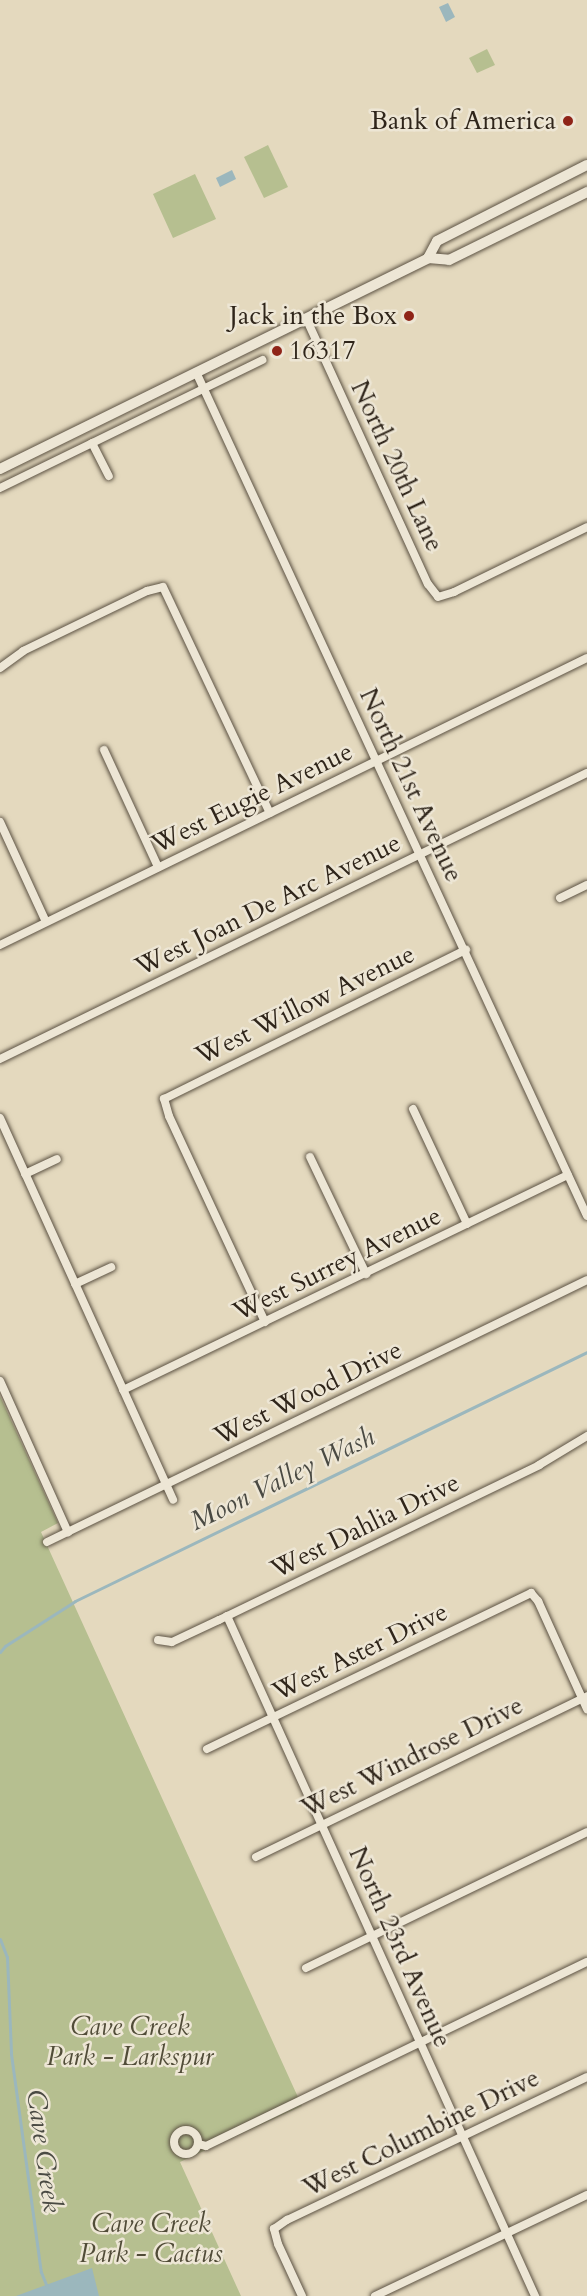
<!DOCTYPE html>
<style>
body{margin:0}
#map{position:relative;width:587px;height:2296px;overflow:hidden;background:#e4d9be;font-family:Cardo,serif}
div>[style]{position:absolute}
.green>*{inset:0;background:#b6bf90}
.water>*{inset:0;background:#9bb7bd}
.stream>*{height:3px;margin:-1.5px;padding:0 1.5px;transform-origin:1.5px;border-radius:1.5px;background:#9bb7bd}
.roads{filter:drop-shadow(0 0 2px #5c5243) drop-shadow(0 0 2px #5c5243)}
.street>*{height:8px;margin:-4px;padding:0 4px;transform-origin:4px;border-radius:4px;background:#ede6d5}
.street>.ring{margin:-4px;padding:0;box-sizing:content-box;background:none;border:8px solid #ede6d5;border-radius:50%}
.secondary>*{height:10px;margin:-5px;padding:0 5px;transform-origin:5px;border-radius:5px;background:#ede6d5}
.dots>*{width:16px;height:16px;translate:-50% -50%;box-sizing:border-box;border:3px solid #ede6d5;border-radius:50%}
span{translate:-50% -50%;white-space:nowrap;text-align:center;line-height:1.15;-webkit-text-stroke:5px #ede6d5;paint-order:stroke}
.poi-label{font-size:26px;color:#2f251a}
.right{translate:-100% -50%;text-align:right}
.left{translate:0 -50%;text-align:left}
.street-label{font-size:26px;color:#2f251a}
.park-label{font-size:26px;color:#514c38;font-style:italic}
.water-label{font-size:27px;color:#4a4a43;font-style:italic}
</style>
<div id="map">
<div class="green">
<i style="clip-path:polygon(487px 49px,495px 65px,477px 73px,469px 58px)"></i>
<i style="clip-path:polygon(268px 145px,288px 187px,264px 198px,244px 157px)"></i>
<i style="clip-path:polygon(195px 174px,216px 219px,173px 238px,153px 194px)"></i>
<i style="clip-path:polygon(0 1396px,58px 1523px,41px 1532px,302px 2106px,180px 2162px,241px 2296px,0 2296px)"></i>
</div>
<div class="water">
<i style="clip-path:polygon(448px 3px,455px 17px,446px 22px,439px 7px)"></i>
<i style="clip-path:polygon(232px 170px,236px 179px,220px 187px,216px 178px)"></i>
<i style="clip-path:polygon(92px 2268px,99px 2296px,16px 2296px,84px 2271px)"></i>
</div>
<div class="stream">
<i style="left:0;top:1652px;width:8px;rotate:-50deg"></i>
<i style="left:5px;top:1646px;width:83px;rotate:-32.7deg"></i>
<i style="left:75px;top:1601px;width:569px;rotate:-25.93deg"></i>
<i style="left:0;top:1939px;width:19px;rotate:69deg"></i>
<i style="left:7px;top:1957px;width:97px;rotate:87.6deg"></i>
<i style="left:11px;top:2054px;width:220px;rotate:82.2deg"></i>
<i style="left:41px;top:2272px;width:16px;rotate:68deg"></i>
</div>
<div class="roads">
<div class="street">
<i style="left:306px;top:318px;width:293px;rotate:65.4deg"></i>
<i style="left:428px;top:584px;width:16px;rotate:52deg"></i>
<i style="left:438px;top:597px;width:17px;rotate:-17deg"></i>
<i style="left:454px;top:592px;width:148px;rotate:-26deg"></i>
<i style="left:196px;top:372px;width:930px;rotate:65.14deg"></i>
<i style="left:92px;top:443px;width:37px;rotate:63deg"></i>
<i style="left:0;top:488px;width:292px;rotate:-26deg"></i>
<i style="left:0;top:668px;width:29px;rotate:-36deg"></i>
<i style="left:23px;top:651px;width:138px;rotate:-25.8deg"></i>
<i style="left:147px;top:591px;width:16px;rotate:-14deg"></i>
<i style="left:163px;top:587px;width:250px;rotate:64.7deg"></i>
<i style="left:104px;top:750px;width:129px;rotate:65.2deg"></i>
<i style="left:0;top:822px;width:110px;rotate:65.3deg"></i>
<i style="left:560px;top:898px;width:30px;rotate:-26deg"></i>
<i style="left:0;top:945px;width:653px;rotate:-26.06deg"></i>
<i style="left:0;top:1059px;width:653px;rotate:-25.98deg"></i>
<i style="left:413px;top:1109px;width:127px;rotate:64.8deg"></i>
<i style="left:0;top:1118px;width:419px;rotate:65.6deg"></i>
<i style="left:310px;top:1157px;width:130px;rotate:64.4deg"></i>
<i style="left:25px;top:1174px;width:35px;rotate:-25deg"></i>
<i style="left:75px;top:1284px;width:40px;rotate:-25deg"></i>
<i style="left:265px;top:1322px;width:227px;rotate:-115deg"></i>
<i style="left:169px;top:1116px;width:18px;rotate:-106deg"></i>
<i style="left:164px;top:1099px;width:337px;rotate:-26.3deg"></i>
<i style="left:0;top:1381px;width:166px;rotate:65.8deg"></i>
<i style="left:123px;top:1390px;width:494px;rotate:-25.8deg"></i>
<i style="left:47px;top:1542px;width:600px;rotate:-25.88deg"></i>
<i style="left:227px;top:1616px;width:747px;rotate:65.63deg"></i>
<i style="left:158px;top:1640px;width:14px;rotate:8deg"></i>
<i style="left:172px;top:1642px;width:52px;rotate:-25.1deg"></i>
<i style="left:219px;top:1620px;width:356px;rotate:-25.8deg"></i>
<i style="left:539px;top:1465px;width:56px;rotate:-31.1deg"></i>
<i style="left:207px;top:1749px;width:360px;rotate:-25.7deg"></i>
<i style="left:531px;top:1593px;width:11px;rotate:49deg"></i>
<i style="left:538px;top:1601px;width:119px;rotate:65.6deg"></i>
<i style="left:256px;top:1857px;width:368px;rotate:-25.9deg"></i>
<i style="left:306px;top:1968px;width:312px;rotate:-25.8deg"></i>
<i class="ring" style="left:174px;top:2130px;width:16px;height:16px"></i>
<i style="left:198px;top:2144px;width:8px;rotate:14deg"></i>
<i style="left:206px;top:2146px;width:423px;rotate:-25.8deg"></i>
<i style="left:302px;top:2296px;width:57px;rotate:-114.8deg"></i>
<i style="left:278px;top:2244px;width:16px;rotate:-105deg"></i>
<i style="left:274px;top:2229px;width:16px;rotate:-35deg"></i>
<i style="left:287px;top:2220px;width:332px;rotate:-25.5deg"></i>
<i style="left:375px;top:2296px;width:235px;rotate:-25.5deg"></i>
</div>
<div class="secondary">
<i style="left:428px;top:258px;width:19px;rotate:-62deg"></i>
<i style="left:437px;top:241px;width:168px;rotate:-26.9deg"></i>
<i style="left:0;top:469px;width:477px;rotate:-26.2deg"></i>
<i style="left:428px;top:258px;width:21px;rotate:5deg"></i>
<i style="left:449px;top:260px;width:154px;rotate:-26.2deg"></i>
</div>
</div>
<div class="dots">
<i style="left:568px;top:121px;background:#8f2418"></i>
<i style="left:409px;top:316px;background:#8f2418"></i>
<i style="left:277px;top:351px;background:#8f2418"></i>
</div>
<div class="poi-label">
<span class="right" style="left:556px;top:121px">Bank of America</span>
<span class="right" style="left:397px;top:316px">Jack in the Box</span>
<span class="left" style="left:289px;top:351px">16317</span>
</div>
<div class="street-label">
<span style="left:397px;top:466px;rotate:65deg">North 20th Lane</span>
<span style="left:411px;top:785px;rotate:65deg">North 21st Avenue</span>
<span style="left:252px;top:798px;rotate:-26deg">West Eugie Avenue</span>
<span style="left:268px;top:905px;rotate:-26deg">West Joan De Arc Avenue</span>
<span style="left:305px;top:1005px;rotate:-26deg">West Willow Avenue</span>
<span style="left:337px;top:1264px;rotate:-26deg">West Surrey Avenue</span>
<span style="left:308px;top:1393px;rotate:-26deg">West Wood Drive</span>
<span style="left:365px;top:1526px;rotate:-26deg">West Dahlia Drive</span>
<span style="left:360px;top:1652px;rotate:-26deg">West Aster Drive</span>
<span style="left:412px;top:1757px;rotate:-26deg">West Windrose Drive</span>
<span style="left:400px;top:1947px;rotate:66deg">North 23rd Avenue</span>
<span style="left:421px;top:2133px;rotate:-26deg">West Columbine Drive</span>
</div>
<div class="park-label">
<span style="left:130px;top:2042px">Cave Creek<br>Park - Larkspur</span>
<span style="left:151px;top:2239px">Cave Creek<br>Park - Cactus</span>
</div>
<div class="water-label">
<span style="left:282px;top:1479px;rotate:-26deg">Moon Valley Wash</span>
<span style="left:44px;top:2151px;rotate:82deg">Cave Creek</span>
</div>
</div>
